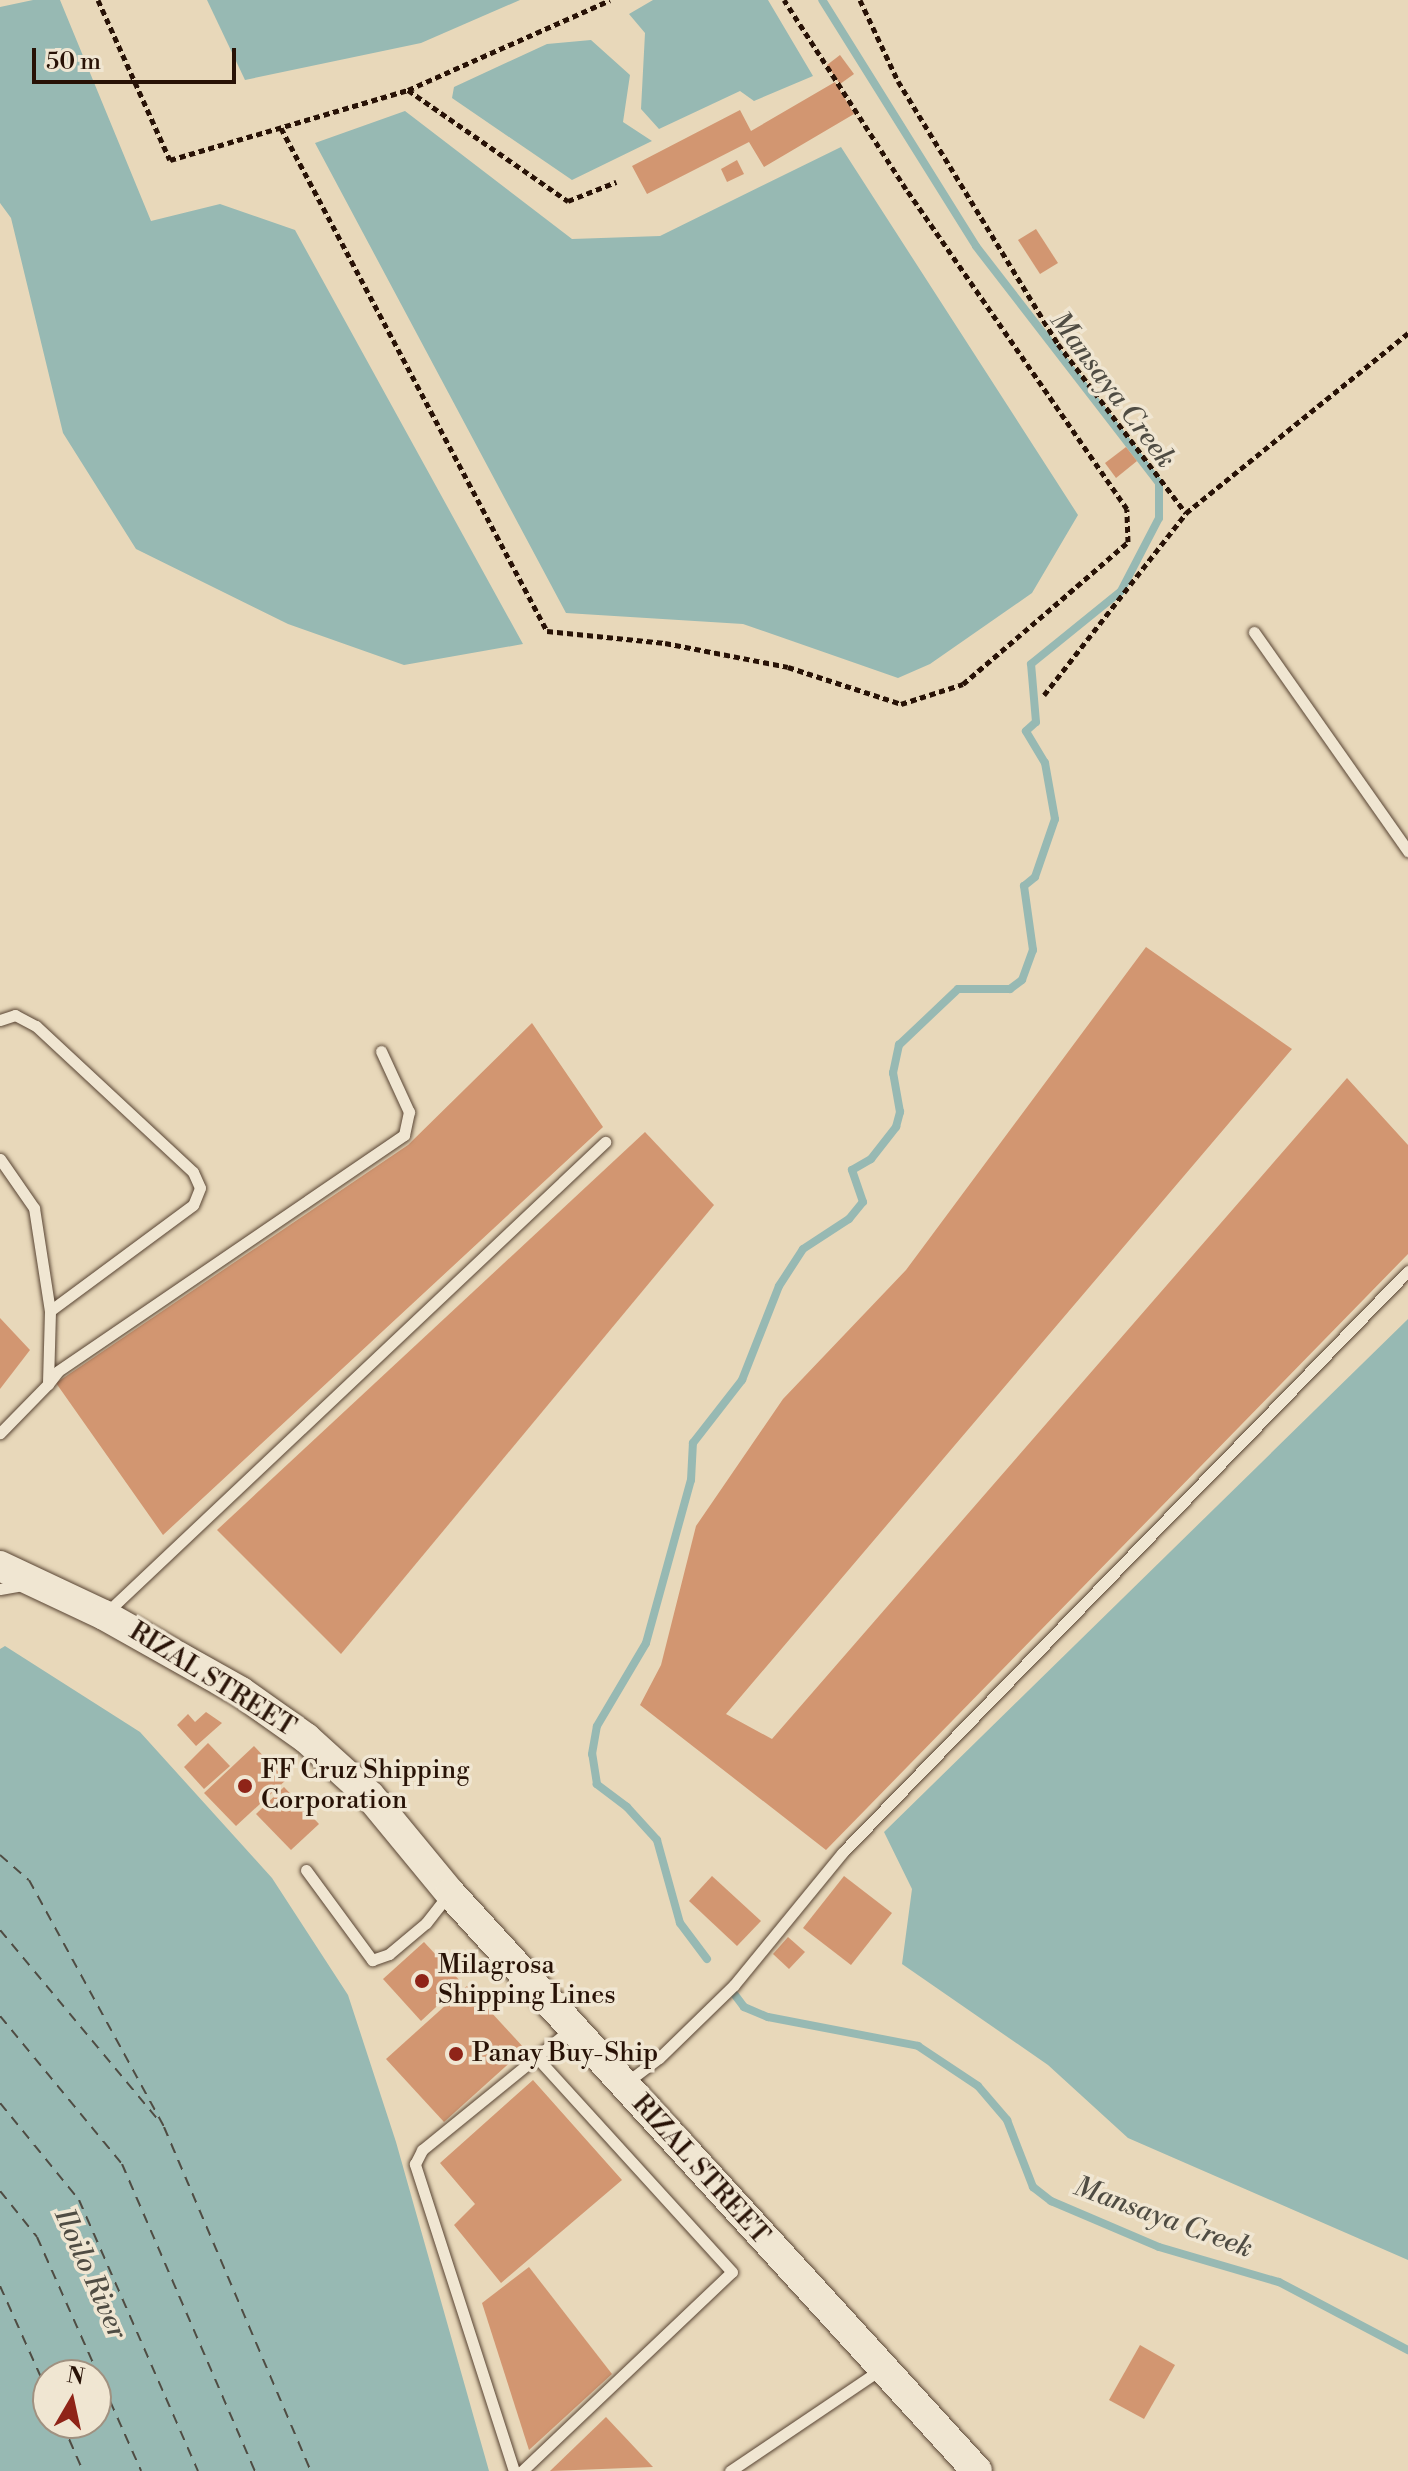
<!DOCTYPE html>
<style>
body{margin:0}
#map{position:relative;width:1408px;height:2471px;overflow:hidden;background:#e8d8ba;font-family:"Libre Bodoni",serif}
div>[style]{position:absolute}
.water>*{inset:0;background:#97b9b3}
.stream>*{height:8px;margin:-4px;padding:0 4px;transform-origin:4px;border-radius:4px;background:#97b9b3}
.ferry>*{height:2px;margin-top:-1px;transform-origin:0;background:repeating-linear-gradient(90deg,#4f4c43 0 10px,transparent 0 18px)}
.building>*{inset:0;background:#d29671}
.path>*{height:5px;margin-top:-2.5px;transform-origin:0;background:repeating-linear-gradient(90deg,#281206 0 6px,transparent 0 10px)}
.roads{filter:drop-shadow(0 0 2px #584433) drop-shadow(0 0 2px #584433)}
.service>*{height:11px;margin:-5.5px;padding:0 5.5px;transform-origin:5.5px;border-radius:5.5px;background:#f0e6d2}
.secondary>*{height:30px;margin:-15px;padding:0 15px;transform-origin:15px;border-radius:15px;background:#f0e6d2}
.dots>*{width:22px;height:22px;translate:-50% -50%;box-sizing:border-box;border:4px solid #f0e6d2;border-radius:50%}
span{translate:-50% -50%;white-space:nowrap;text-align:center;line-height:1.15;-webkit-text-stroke:7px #f0e6d2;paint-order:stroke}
.street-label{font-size:26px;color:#281206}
.poi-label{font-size:26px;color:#281206}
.left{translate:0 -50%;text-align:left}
.water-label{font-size:28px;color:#4f4c43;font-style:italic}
.north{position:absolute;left:32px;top:2359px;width:80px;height:80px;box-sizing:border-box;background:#f0e6d2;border:2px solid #a09180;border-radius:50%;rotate:9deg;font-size:22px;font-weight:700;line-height:32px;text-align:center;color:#281206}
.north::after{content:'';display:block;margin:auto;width:28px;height:36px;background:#8f2418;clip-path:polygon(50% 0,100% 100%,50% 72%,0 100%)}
.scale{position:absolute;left:32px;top:48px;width:204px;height:36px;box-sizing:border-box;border:4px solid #281206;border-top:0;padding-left:10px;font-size:24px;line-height:28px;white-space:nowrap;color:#281206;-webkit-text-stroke:6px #f0e6d2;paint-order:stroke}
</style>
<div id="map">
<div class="water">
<i style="clip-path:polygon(33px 0,60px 0,151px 221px,220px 204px,295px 230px,523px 644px,404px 665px,288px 624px,136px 549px,63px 433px,11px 218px,0 203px,0 7px)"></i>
<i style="clip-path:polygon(207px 0,520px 0,421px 43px,245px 80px)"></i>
<i style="clip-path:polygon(653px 0,768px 0,813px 76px,754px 101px,740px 91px,659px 129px,641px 109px,645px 33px,629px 14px)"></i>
<i style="clip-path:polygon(591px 40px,630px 75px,623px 122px,652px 141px,572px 180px,452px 98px,454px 87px,547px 44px)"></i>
<i style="clip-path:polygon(405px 111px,572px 239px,660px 236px,841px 147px,1078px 515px,1032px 593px,930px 664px,898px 678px,743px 624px,566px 613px,315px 143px)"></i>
<i style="clip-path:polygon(1408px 1319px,1408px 2260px,1128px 2138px,1048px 2065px,902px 1964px,912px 1889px,884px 1832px)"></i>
<i style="clip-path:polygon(evenodd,5px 1646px,140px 1732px,272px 1878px,348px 1995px,396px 2142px,489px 2471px,0 2471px,0 1649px,5px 1646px,48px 2375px,96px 2375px,96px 2423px,48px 2423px,48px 2375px)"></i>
</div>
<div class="stream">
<i style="left:707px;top:1959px;width:45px;rotate:-126.9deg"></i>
<i style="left:680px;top:1923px;width:86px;rotate:-105.5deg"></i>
<i style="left:657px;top:1840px;width:45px;rotate:-132.3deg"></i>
<i style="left:627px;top:1807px;width:38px;rotate:-143deg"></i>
<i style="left:597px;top:1784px;width:30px;rotate:-99deg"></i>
<i style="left:592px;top:1754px;width:28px;rotate:-80deg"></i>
<i style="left:597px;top:1726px;width:96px;rotate:-59.4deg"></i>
<i style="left:646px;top:1643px;width:169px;rotate:-74.6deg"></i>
<i style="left:691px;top:1480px;width:37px;rotate:-87deg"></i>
<i style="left:693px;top:1443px;width:80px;rotate:-52.1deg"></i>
<i style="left:742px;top:1380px;width:101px;rotate:-68.5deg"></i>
<i style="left:779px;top:1286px;width:44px;rotate:-57deg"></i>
<i style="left:803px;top:1249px;width:55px;rotate:-33.1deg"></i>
<i style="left:849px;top:1219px;width:22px;rotate:-51deg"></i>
<i style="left:863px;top:1202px;width:34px;rotate:-109deg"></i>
<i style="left:852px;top:1170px;width:22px;rotate:-30deg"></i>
<i style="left:871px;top:1159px;width:41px;rotate:-52deg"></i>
<i style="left:896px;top:1127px;width:16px;rotate:-75deg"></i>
<i style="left:900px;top:1112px;width:40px;rotate:-100deg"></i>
<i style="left:893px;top:1073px;width:29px;rotate:-78deg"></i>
<i style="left:899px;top:1045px;width:81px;rotate:-43.5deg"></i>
<i style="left:958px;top:989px;width:52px"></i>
<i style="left:1010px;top:989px;width:15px;rotate:-37deg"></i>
<i style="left:1022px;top:980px;width:32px;rotate:-70deg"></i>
<i style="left:1033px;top:950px;width:65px;rotate:-98deg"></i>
<i style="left:1024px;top:886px;width:14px;rotate:-39deg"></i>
<i style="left:1035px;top:877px;width:61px;rotate:-71deg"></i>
<i style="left:1055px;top:819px;width:57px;rotate:-100.1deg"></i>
<i style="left:1045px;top:763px;width:37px;rotate:-121deg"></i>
<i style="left:1026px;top:731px;width:13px;rotate:-42deg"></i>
<i style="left:1036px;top:722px;width:58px;rotate:-94.9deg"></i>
<i style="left:1031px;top:664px;width:116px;rotate:-39deg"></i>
<i style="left:1121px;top:591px;width:82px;rotate:-62.5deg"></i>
<i style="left:1159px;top:518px;width:35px;rotate:-90deg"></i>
<i style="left:1159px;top:483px;width:299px;rotate:-127.7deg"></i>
<i style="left:976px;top:246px;width:290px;rotate:-122deg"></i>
<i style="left:735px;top:1995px;width:15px;rotate:53deg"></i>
<i style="left:744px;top:2007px;width:26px;rotate:23deg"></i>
<i style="left:768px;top:2017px;width:153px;rotate:10.9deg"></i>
<i style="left:918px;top:2046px;width:72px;rotate:33.7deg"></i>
<i style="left:978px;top:2086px;width:45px;rotate:49.5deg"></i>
<i style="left:1007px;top:2120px;width:72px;rotate:68.8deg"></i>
<i style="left:1033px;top:2187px;width:23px;rotate:38deg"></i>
<i style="left:1051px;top:2201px;width:117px;rotate:23.1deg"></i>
<i style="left:1159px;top:2247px;width:125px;rotate:16.3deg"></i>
<i style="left:1279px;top:2282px;width:146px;rotate:27.8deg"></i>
</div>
<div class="ferry">
<i style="left:0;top:1855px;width:38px;rotate:41deg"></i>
<i style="left:29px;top:1880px;width:281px;rotate:61.3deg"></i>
<i style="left:164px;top:2127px;width:374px;rotate:66.9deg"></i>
<i style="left:0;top:1930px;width:251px;rotate:50.2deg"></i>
<i style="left:0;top:2016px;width:192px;rotate:50.5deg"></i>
<i style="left:122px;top:2164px;width:335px;rotate:66.6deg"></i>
<i style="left:0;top:2103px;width:125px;rotate:50.8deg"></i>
<i style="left:79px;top:2200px;width:296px;rotate:66.3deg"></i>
<i style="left:0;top:2191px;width:59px;rotate:51.2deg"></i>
<i style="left:37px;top:2237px;width:256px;rotate:66deg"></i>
<i style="left:0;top:2286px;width:117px;rotate:65.8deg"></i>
<i style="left:62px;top:2423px;width:52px;rotate:66.4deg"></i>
</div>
<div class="building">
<i style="clip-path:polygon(840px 55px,854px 74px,840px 84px,827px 65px)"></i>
<i style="clip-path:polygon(835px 82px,854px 114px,764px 167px,749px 142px,647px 194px,632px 166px,740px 110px,751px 131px)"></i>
<i style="clip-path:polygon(737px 160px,744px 174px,727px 182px,721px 169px)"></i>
<i style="clip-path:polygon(1036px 229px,1058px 263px,1040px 274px,1018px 240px)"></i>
<i style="clip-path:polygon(1126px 447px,1137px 461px,1116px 478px,1105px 463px)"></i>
<i style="clip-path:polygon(1146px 947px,1292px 1049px,726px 1714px,772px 1739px,1347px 1078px,1408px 1145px,1408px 1254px,826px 1850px,640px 1705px,661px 1665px,696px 1526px,783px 1399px,906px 1270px)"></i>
<i style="clip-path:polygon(532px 1023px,603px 1127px,163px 1535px,56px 1383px,408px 1145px)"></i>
<i style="clip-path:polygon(645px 1132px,714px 1205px,341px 1654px,217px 1530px)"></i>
<i style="clip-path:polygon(0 1318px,30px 1350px,0 1389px)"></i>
<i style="clip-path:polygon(206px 1712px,222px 1723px,196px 1746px,177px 1725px,188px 1714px,195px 1722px)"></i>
<i style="clip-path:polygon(208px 1743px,230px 1766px,204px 1789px,184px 1767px)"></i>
<i style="clip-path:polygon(254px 1746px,286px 1780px,236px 1826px,204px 1793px)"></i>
<i style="clip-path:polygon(284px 1787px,319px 1824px,291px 1850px,256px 1814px)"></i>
<i style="clip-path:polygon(712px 1876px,761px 1921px,737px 1946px,689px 1901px)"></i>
<i style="clip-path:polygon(844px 1876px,892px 1913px,851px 1965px,803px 1928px)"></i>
<i style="clip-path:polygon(788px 1937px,805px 1952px,789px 1969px,773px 1954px)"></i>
<i style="clip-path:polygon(424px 1942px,462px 1983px,421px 2021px,383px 1979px)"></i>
<i style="clip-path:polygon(467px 1986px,525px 2049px,444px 2122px,386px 2059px)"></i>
<i style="clip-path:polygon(533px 2080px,622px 2180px,501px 2283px,454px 2225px,475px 2204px,440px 2163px)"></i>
<i style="clip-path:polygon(529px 2267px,612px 2374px,529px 2450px,482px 2303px)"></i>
<i style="clip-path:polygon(1140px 2345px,1175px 2365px,1144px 2419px,1109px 2400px)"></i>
<i style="clip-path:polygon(606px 2417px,653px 2467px,550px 2471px)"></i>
</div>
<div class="path">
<i style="left:98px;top:0;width:175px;rotate:65.8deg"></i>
<i style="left:170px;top:160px;width:248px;rotate:-16.4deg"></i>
<i style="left:408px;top:90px;width:221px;rotate:-24deg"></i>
<i style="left:860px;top:0;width:89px;rotate:64.9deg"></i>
<i style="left:898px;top:81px;width:308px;rotate:58.7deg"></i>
<i style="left:1058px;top:344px;width:212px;rotate:52.9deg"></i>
<i style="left:408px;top:90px;width:195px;rotate:34.8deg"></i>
<i style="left:568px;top:201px;width:52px;rotate:-21.6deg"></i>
<i style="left:281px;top:128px;width:569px;rotate:62.13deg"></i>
<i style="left:547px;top:631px;width:119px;rotate:5.8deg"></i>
<i style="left:665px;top:643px;width:125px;rotate:11deg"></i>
<i style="left:788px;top:667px;width:119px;rotate:18.1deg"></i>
<i style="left:901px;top:704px;width:65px;rotate:-17.9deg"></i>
<i style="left:963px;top:684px;width:120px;rotate:-40.6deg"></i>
<i style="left:1054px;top:606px;width:98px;rotate:-40.9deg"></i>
<i style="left:1128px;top:542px;width:33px;rotate:-92deg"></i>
<i style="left:1127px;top:509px;width:389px;rotate:-124.6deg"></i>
<i style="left:906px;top:189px;width:225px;rotate:-122.8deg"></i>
<i style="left:1044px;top:695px;width:231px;rotate:-52deg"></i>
<i style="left:1186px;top:513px;width:286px;rotate:-39deg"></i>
</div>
<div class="roads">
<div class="service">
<i style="left:1254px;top:632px;width:268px;rotate:54.9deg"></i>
<i style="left:0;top:1020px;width:16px;rotate:-18deg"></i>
<i style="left:15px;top:1015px;width:24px;rotate:28deg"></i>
<i style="left:36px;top:1026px;width:214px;rotate:42.9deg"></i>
<i style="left:193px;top:1172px;width:17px;rotate:66deg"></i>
<i style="left:200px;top:1188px;width:18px;rotate:112deg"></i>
<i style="left:193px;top:1205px;width:178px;rotate:143.5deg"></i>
<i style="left:0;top:1159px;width:60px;rotate:55.2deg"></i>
<i style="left:34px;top:1208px;width:104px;rotate:81.2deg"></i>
<i style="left:50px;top:1311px;width:73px;rotate:91.6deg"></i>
<i style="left:48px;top:1384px;width:69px;rotate:134.4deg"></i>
<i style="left:48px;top:1384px;width:16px;rotate:-52deg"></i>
<i style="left:58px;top:1371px;width:419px;rotate:-34.3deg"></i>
<i style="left:404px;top:1135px;width:24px;rotate:-78deg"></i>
<i style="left:409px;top:1112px;width:67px;rotate:-114.7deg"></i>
<i style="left:0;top:1589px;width:23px;rotate:-10deg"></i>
<i style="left:105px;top:1614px;width:688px;rotate:-43.35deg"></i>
<i style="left:306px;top:1870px;width:112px;rotate:53.7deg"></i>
<i style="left:372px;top:1960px;width:18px;rotate:-19deg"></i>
<i style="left:389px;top:1954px;width:48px;rotate:-40deg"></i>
<i style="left:426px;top:1923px;width:37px;rotate:-52deg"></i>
<i style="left:627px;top:2082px;width:40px;rotate:-37deg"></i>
<i style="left:659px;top:2058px;width:105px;rotate:-44.2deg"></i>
<i style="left:734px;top:1985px;width:171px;rotate:-50.7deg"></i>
<i style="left:842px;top:1853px;width:812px;rotate:-45.8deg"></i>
<i style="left:514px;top:2471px;width:323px;rotate:-107.9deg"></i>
<i style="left:415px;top:2164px;width:16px;rotate:-63deg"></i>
<i style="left:422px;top:2150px;width:193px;rotate:-39.1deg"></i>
<i style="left:522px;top:2471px;width:289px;rotate:-43.5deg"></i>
<i style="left:732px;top:2272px;width:287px;rotate:-132.3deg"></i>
<i style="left:730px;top:2471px;width:181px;rotate:-34deg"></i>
</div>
<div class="secondary">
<i style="left:0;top:1566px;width:115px;rotate:25.2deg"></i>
<i style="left:104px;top:1615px;width:157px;rotate:29.3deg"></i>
<i style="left:241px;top:1692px;width:80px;rotate:35.3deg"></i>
<i style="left:306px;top:1738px;width:86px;rotate:42.2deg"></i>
<i style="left:370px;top:1796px;width:126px;rotate:50.5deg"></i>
<i style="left:450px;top:1893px;width:782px;rotate:47.64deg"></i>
</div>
</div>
<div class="dots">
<i style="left:245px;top:1786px;background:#8f2418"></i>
<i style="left:422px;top:1981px;background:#8f2418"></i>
<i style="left:456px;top:2054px;background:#8f2418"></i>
</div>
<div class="street-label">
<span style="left:212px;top:1680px;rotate:32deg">RIZAL STREET</span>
<span style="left:700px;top:2170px;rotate:48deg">RIZAL STREET</span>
</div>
<div class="poi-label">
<span class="left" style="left:261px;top:1786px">FF Cruz Shipping<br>Corporation</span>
<span class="left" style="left:438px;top:1981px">Milagrosa<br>Shipping Lines</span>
<span class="left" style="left:472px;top:2054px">Panay Buy-Ship</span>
</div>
<div class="water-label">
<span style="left:1112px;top:390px;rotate:53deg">Mansaya Creek</span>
<span style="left:1163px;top:2218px;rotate:20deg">Mansaya Creek</span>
<span style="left:90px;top:2274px;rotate:66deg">Iloilo River</span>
</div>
<div class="north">N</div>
<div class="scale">50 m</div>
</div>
